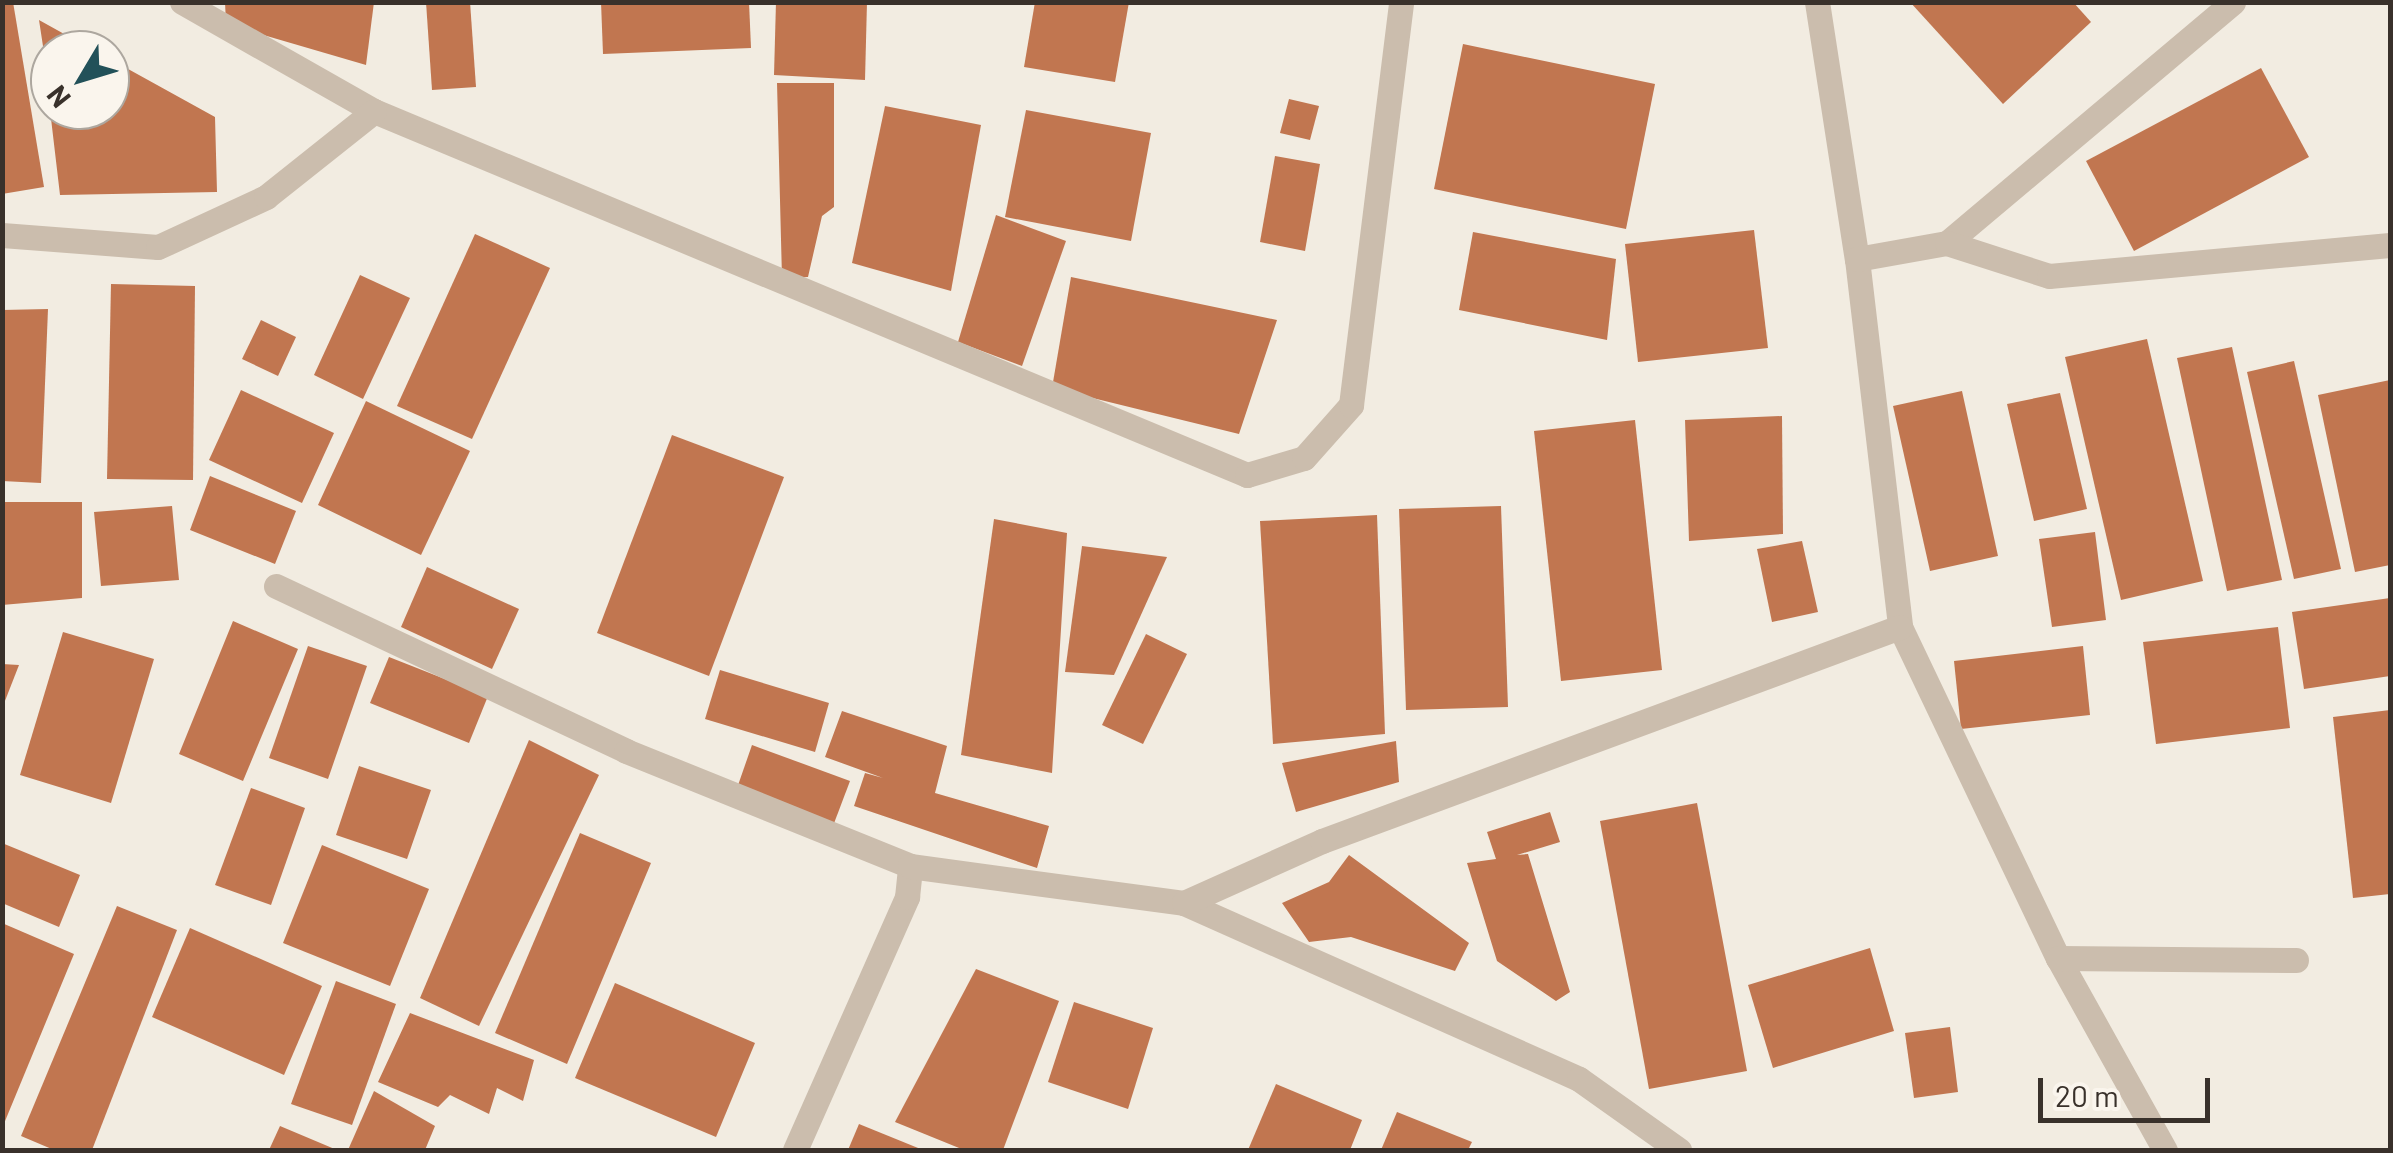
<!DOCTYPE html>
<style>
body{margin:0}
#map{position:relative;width:2393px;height:1153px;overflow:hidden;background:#f2ece1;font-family:Barlow,sans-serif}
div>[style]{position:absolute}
.building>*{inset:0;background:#c17650}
.minor>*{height:25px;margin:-12.5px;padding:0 12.5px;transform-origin:12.5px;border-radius:12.5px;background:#cbbdad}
span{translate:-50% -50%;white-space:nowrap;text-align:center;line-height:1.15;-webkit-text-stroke:8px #faf5ed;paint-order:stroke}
.frame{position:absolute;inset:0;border:5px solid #39312b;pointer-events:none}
.north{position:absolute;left:30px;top:30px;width:100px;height:100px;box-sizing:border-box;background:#faf5ed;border:2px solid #ada79f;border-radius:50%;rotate:232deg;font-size:28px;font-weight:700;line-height:40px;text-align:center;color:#39312b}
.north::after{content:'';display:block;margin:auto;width:35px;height:45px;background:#225159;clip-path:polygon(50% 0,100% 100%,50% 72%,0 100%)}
.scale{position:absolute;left:2038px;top:1078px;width:172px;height:45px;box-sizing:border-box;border:5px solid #39312b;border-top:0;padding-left:12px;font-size:30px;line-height:35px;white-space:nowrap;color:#39312b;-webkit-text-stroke:8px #faf5ed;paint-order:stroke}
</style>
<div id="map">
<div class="building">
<i style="clip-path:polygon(2px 2px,13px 2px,44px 187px,2px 194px)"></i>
<i style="clip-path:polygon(225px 2px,374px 2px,366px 65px,226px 24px)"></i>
<i style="clip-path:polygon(426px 2px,470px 2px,476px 87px,432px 90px)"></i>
<i style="clip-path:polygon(601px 2px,749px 2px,751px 48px,603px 54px)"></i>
<i style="clip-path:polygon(776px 2px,867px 2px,865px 80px,774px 75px)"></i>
<i style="clip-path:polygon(1035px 2px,1129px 2px,1115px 82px,1024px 67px)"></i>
<i style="clip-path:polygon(1910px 2px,2073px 2px,2091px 22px,2003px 104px)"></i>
<i style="clip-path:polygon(39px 20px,93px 50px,50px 50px,50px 92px)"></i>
<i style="clip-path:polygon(1463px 44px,1655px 84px,1626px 229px,1434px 189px)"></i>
<i style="clip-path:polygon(110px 59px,215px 117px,217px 192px,60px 195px,50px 110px,110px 110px)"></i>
<i style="clip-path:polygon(2261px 68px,2309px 157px,2134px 251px,2086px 161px)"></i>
<i style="clip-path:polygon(777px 83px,834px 83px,834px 207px,822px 216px,808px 277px,782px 278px)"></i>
<i style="clip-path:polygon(1289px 99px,1319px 106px,1310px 140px,1280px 133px)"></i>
<i style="clip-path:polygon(885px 106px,981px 125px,951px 291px,852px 263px)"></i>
<i style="clip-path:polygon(1026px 110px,1151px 133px,1131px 241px,1005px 217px)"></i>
<i style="clip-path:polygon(1275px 156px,1320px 164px,1305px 251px,1260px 242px)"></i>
<i style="clip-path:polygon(996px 215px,1066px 241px,1022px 366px,958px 342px)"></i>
<i style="clip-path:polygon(1754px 230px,1768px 348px,1638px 362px,1625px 244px)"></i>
<i style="clip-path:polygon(1473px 232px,1616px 259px,1607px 340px,1459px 310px)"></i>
<i style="clip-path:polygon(475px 234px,550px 268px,472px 439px,397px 406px)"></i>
<i style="clip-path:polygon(360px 275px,410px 298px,363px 399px,314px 375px)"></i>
<i style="clip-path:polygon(1071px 277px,1277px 320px,1239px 434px,1052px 388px)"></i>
<i style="clip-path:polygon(111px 284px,195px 286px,193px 480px,107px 479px)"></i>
<i style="clip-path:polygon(48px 309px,41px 483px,2px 481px,2px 310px)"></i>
<i style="clip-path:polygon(261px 320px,296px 337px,278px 376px,242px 359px)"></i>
<i style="clip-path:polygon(2147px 339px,2203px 581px,2121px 600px,2065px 357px)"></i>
<i style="clip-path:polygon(2232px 347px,2282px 580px,2227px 591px,2177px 358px)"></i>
<i style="clip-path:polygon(2294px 361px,2341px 569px,2294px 579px,2247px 372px)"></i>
<i style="clip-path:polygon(2390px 380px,2390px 565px,2355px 572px,2318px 395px)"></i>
<i style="clip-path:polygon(241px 390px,334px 433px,302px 503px,209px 460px)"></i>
<i style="clip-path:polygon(1962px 391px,1998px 556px,1930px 571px,1893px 406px)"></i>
<i style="clip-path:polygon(2060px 393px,2087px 509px,2034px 521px,2007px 404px)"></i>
<i style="clip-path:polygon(366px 401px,470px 451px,421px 555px,318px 505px)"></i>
<i style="clip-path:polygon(1782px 416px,1783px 534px,1689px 541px,1685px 420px)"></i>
<i style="clip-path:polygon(1635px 420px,1662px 670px,1561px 681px,1534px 431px)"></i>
<i style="clip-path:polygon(672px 435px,784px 477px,709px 676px,597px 633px)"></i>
<i style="clip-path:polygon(210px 476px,296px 511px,275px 564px,190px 530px)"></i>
<i style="clip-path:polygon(2px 502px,82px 502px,82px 598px,2px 605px)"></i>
<i style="clip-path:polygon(172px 506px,179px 580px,101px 586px,94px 512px)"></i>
<i style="clip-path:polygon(1501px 506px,1508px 707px,1406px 710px,1399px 509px)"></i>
<i style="clip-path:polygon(1377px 515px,1385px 734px,1273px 744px,1260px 521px)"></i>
<i style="clip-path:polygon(994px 519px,1067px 533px,1052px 773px,961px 755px)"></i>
<i style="clip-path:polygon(2095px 532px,2106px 620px,2052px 627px,2039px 539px)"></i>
<i style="clip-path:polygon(1802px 541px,1818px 612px,1772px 622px,1757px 549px)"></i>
<i style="clip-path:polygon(1082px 546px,1167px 557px,1114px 675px,1065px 672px)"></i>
<i style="clip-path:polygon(427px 567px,519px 609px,492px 669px,401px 627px)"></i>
<i style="clip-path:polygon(2390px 598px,2390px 676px,2304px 689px,2292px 612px)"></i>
<i style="clip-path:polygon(233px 621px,298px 649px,243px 781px,179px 754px)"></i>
<i style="clip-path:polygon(2278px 627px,2290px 728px,2156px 744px,2143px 642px)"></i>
<i style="clip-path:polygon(63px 632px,154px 659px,111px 803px,20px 775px)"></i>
<i style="clip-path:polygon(1146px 634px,1187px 654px,1143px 744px,1102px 725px)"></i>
<i style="clip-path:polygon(308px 646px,367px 666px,328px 779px,269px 758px)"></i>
<i style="clip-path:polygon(2083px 646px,2090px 715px,1961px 729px,1954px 661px)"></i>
<i style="clip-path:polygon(389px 657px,488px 696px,469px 743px,370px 703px)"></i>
<i style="clip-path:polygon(2px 664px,19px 665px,3px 706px,2px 706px)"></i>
<i style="clip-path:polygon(720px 670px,829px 703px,815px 752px,705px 719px)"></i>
<i style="clip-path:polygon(2390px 710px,2390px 894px,2353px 898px,2333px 717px)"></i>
<i style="clip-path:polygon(842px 711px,947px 746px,935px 793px,1049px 826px,1037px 868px,854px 806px,865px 773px,883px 778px,825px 757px)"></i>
<i style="clip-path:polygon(529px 740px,599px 775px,479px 1026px,420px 998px)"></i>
<i style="clip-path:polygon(1396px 741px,1399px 782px,1296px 812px,1282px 763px)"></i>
<i style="clip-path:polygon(752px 745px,850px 781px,833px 826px,736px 791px)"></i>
<i style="clip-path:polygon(359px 766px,431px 790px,407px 859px,336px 835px)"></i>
<i style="clip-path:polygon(251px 788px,305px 808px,271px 905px,215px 885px)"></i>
<i style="clip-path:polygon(1697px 803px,1747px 1071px,1649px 1089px,1600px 821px)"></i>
<i style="clip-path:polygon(1550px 812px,1560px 842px,1517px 855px,1528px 854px,1570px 992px,1556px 1001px,1497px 961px,1467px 863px,1496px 859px,1487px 832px)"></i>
<i style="clip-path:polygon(580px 833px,651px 863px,567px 1064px,495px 1033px)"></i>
<i style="clip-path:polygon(2px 843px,80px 875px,59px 927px,2px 903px)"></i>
<i style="clip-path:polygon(322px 845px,429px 889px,390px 986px,283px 943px)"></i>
<i style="clip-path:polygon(1349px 855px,1469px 943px,1455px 971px,1351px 937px,1309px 942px,1282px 903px,1329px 882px)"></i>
<i style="clip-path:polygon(117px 906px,177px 930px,92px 1150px,54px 1150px,21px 1136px)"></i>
<i style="clip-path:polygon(2px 923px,74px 954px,3px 1126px,2px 1126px)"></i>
<i style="clip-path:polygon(190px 928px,322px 986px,284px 1075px,152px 1017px)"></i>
<i style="clip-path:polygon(1870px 948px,1894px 1031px,1773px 1068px,1748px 985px)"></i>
<i style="clip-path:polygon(976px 969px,1059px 1001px,1003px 1150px,964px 1150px,895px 1122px)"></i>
<i style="clip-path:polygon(336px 981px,396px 1004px,352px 1125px,291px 1104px)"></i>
<i style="clip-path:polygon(615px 983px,755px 1043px,716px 1137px,575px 1078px)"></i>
<i style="clip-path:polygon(1074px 1002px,1153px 1028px,1128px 1109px,1048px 1082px)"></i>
<i style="clip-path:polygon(410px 1013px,534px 1060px,523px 1101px,497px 1088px,489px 1114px,450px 1095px,438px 1107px,378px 1082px)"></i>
<i style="clip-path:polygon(1950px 1027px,1958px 1092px,1914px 1098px,1905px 1033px)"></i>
<i style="clip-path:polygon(1276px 1084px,1362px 1120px,1350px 1150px,1248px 1150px)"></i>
<i style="clip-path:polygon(374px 1091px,435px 1126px,425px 1150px,348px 1150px)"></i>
<i style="clip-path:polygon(1397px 1112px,1472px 1142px,1468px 1150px,1381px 1150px)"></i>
<i style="clip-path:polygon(859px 1124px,923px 1150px,848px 1150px)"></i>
<i style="clip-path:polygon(280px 1126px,337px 1150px,269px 1150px)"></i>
</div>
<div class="minor">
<i style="left:182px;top:2px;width:221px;rotate:29.6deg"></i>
<i style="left:374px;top:111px;width:946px;rotate:22.63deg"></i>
<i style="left:1247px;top:475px;width:59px;rotate:-16.6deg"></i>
<i style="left:1304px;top:458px;width:71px;rotate:-48.4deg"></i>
<i style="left:1351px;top:405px;width:406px;rotate:-82.9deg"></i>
<i style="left:1817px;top:2px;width:260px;rotate:81.2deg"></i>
<i style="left:1857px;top:259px;width:371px;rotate:83.3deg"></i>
<i style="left:1900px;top:627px;width:367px;rotate:64.5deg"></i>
<i style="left:2058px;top:958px;width:220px;rotate:60.9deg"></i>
<i style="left:2px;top:235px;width:156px;rotate:4.4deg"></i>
<i style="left:158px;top:247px;width:119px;rotate:-24.8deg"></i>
<i style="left:266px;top:197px;width:138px;rotate:-38.5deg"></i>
<i style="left:1947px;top:243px;width:374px;rotate:-40.1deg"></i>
<i style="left:1857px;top:259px;width:91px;rotate:-10.1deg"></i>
<i style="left:1947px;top:243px;width:107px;rotate:17.9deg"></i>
<i style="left:2049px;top:276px;width:342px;rotate:-5.2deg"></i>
<i style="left:276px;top:586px;width:387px;rotate:25.2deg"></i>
<i style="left:626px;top:751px;width:306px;rotate:22deg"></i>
<i style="left:1184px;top:903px;width:432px;rotate:24deg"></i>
<i style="left:1579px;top:1079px;width:123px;rotate:35.4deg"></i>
<i style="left:2058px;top:958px;width:238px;rotate:0.5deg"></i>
<i style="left:795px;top:1150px;width:277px;rotate:-66.1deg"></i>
<i style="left:907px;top:897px;width:31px;rotate:-84deg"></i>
<i style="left:910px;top:866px;width:276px;rotate:7.7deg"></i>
<i style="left:1184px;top:903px;width:151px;rotate:-24.2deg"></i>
<i style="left:1322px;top:841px;width:616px;rotate:-20.32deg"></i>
</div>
<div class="frame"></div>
<div class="north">N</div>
<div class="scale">20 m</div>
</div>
